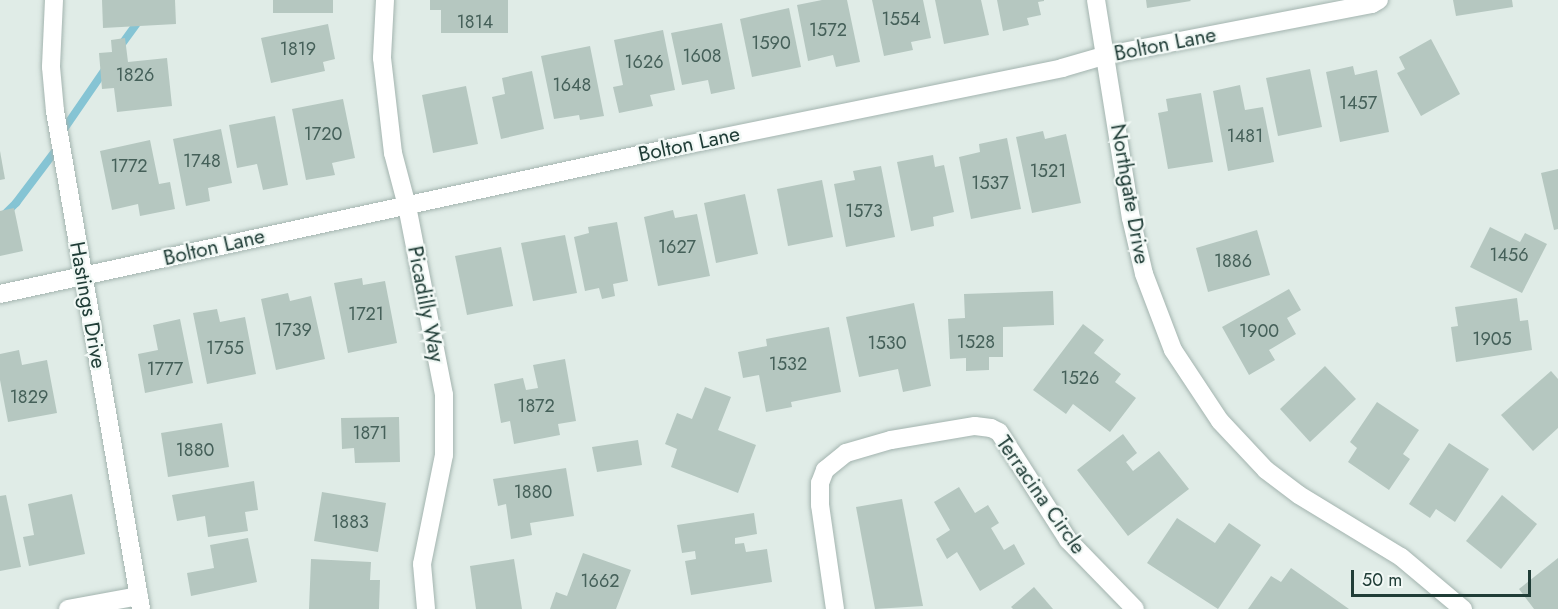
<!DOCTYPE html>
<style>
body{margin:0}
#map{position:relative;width:1558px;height:609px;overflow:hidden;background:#e0ece7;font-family:Jost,sans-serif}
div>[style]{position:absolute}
.stream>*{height:8px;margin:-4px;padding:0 4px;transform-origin:4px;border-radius:4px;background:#85c4d4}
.building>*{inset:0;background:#b5c7c0}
.roads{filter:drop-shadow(0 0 2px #a3b4af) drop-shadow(0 0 2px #a3b4af)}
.street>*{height:18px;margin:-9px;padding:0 9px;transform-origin:9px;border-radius:9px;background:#fff}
.secondary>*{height:18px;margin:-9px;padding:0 9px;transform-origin:9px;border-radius:9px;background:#fff}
span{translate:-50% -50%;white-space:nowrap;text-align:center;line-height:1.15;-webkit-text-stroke:4.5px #f1f8f5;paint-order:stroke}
.number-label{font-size:18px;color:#456059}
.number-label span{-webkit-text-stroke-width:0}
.street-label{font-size:21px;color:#203d37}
.scale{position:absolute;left:1351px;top:570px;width:180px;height:27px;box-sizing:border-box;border:3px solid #203d37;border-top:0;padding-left:8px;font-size:18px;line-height:21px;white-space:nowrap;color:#203d37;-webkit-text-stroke:4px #f1f8f5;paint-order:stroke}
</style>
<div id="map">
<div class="stream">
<i style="left:119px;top:48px;width:36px;rotate:-54deg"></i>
<i style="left:62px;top:132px;width:78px;rotate:-55.5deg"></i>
<i style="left:0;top:219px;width:23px;rotate:-45deg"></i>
<i style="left:16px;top:203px;width:71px;rotate:-53deg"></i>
</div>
<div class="building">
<i style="clip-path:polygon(102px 0,175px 0,176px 24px,103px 28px)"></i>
<i style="clip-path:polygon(273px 0,333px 0,333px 13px,273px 13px)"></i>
<i style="clip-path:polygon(430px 0,508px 0,508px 33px,441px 33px,441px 10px,430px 10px)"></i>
<i style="clip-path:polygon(822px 0,847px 0,860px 62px,836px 67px,833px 55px,808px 61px,797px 5px)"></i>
<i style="clip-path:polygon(872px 0,923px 0,931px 38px,911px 42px,913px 50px,884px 56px)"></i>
<i style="clip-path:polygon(935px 0,981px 0,989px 35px,944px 44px)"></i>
<i style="clip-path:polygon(997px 0,1044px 0,1044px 1px,1038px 2px,1041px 15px,1027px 18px,1029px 25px,1003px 31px)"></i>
<i style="clip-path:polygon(1146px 0,1190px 0,1191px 1px,1147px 8px)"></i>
<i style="clip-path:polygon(1453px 0,1512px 0,1513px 7px,1456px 16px)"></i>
<i style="clip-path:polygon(789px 8px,801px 67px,752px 77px,740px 19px)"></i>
<i style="clip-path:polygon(722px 23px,735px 89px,711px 94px,708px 80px,682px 85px,671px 33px)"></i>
<i style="clip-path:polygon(328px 24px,335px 59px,323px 62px,325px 71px,271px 83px,261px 38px)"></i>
<i style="clip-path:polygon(663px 30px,675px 90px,650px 95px,653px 106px,619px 113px,613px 87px,623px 85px,614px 40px)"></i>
<i style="clip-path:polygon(125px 38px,128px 62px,167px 58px,172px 106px,117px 112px,114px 88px,102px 89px,99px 53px,112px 52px,111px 40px)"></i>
<i style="clip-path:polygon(1431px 39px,1460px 94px,1421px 116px,1397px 73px,1405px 69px,1399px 57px)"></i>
<i style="clip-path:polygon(590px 46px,604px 116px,580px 120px,579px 115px,554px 119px,541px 56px)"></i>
<i style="clip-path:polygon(1353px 66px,1355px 75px,1377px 70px,1389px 132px,1340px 142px,1326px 72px)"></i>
<i style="clip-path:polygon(1310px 69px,1322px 127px,1278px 136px,1266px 78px)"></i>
<i style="clip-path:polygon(532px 71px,544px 129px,501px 139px,492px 97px,505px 94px,502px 78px)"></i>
<i style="clip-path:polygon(1240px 85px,1245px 110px,1263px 107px,1274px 162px,1228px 171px,1213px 91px)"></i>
<i style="clip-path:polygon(466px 86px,478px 144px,433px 153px,422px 95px)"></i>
<i style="clip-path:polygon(1201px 93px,1213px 162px,1168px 169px,1158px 113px,1168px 111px,1166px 99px)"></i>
<i style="clip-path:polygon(343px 99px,355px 158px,332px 163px,335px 175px,306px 180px,292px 109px)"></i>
<i style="clip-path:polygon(275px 116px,288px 185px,263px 190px,257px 164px,237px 168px,229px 125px)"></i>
<i style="clip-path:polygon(221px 129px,232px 183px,208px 188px,210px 201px,186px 206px,173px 139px)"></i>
<i style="clip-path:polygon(1043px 131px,1045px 139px,1066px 134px,1081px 203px,1032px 213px,1016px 137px)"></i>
<i style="clip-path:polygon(1007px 138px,1021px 209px,971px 219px,959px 157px,980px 152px,979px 144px)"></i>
<i style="clip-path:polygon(150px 140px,159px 184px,170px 182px,175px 209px,140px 216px,138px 204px,112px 210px,100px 151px)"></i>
<i style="clip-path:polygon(0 151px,5px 179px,0 180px)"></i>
<i style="clip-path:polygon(933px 155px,935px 167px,944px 165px,954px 212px,933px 217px,934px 226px,911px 231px,897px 162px)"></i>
<i style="clip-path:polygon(881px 166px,895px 237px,846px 247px,834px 184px,855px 180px,853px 171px)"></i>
<i style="clip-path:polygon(1558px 169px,1558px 229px,1554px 230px,1541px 173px)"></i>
<i style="clip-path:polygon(822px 180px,833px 237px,788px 246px,777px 189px)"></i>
<i style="clip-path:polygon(745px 194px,758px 254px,716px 263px,704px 203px)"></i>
<i style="clip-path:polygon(14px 208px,23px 251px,0 256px,0 211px)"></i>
<i style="clip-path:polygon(673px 210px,675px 218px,697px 214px,710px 276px,658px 286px,644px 217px)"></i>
<i style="clip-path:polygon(617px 222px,628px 281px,613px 284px,615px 296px,602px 299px,599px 288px,585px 291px,574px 237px,589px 233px,588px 227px)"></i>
<i style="clip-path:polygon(1490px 227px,1520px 242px,1525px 233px,1547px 244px,1522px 293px,1470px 267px)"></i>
<i style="clip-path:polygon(1257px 230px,1270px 275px,1208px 292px,1196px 248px)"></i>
<i style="clip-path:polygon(565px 235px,577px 293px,533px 301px,521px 243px)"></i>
<i style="clip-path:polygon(501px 247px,513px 306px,467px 315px,455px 256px)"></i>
<i style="clip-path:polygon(362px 278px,363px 285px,385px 281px,397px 343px,348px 353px,334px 283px)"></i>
<i style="clip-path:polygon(1289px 289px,1301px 310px,1287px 318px,1296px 334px,1269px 350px,1275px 360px,1249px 375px,1222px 327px)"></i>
<i style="clip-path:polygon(1053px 291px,1054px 325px,1003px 327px,1003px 357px,989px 357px,989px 370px,966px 371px,966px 358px,950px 359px,948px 319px,965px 318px,964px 294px)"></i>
<i style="clip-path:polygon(288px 293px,290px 301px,311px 296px,325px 359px,276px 370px,261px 299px)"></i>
<i style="clip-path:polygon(1517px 298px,1520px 321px,1528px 320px,1532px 350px,1456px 362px,1451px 327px,1458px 326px,1455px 307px)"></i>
<i style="clip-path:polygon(914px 303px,931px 386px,903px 392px,898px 369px,859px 377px,846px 317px)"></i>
<i style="clip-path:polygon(217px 309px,220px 322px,245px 317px,256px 374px,207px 384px,193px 313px)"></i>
<i style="clip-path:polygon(180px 319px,193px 383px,145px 393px,138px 354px,158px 350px,153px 325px)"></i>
<i style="clip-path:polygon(1083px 324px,1104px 340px,1094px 353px,1121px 374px,1115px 382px,1136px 398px,1110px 432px,1073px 404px,1066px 414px,1033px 390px)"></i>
<i style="clip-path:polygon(829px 327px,841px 392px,791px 402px,792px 407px,766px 412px,759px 375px,743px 378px,738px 352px,767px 346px,766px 339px)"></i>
<i style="clip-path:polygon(19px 350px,22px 365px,47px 360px,57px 413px,8px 422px,0 380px,0 354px)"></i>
<i style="clip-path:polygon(565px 359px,576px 421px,558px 424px,560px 435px,514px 444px,510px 421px,501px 423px,494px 384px,523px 378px,526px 390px,538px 388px,533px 365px)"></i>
<i style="clip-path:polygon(1325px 366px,1356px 399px,1310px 442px,1280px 409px)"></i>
<i style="clip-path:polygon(1551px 371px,1558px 379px,1558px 428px,1533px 451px,1501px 415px)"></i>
<i style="clip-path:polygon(705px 387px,731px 397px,718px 430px,756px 445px,738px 493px,671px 467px,677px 449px,665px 444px,677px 413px,692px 419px)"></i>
<i style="clip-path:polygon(1377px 402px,1419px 430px,1403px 454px,1410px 459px,1389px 490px,1348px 462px,1357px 448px,1350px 442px)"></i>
<i style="clip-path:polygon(399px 417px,400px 462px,355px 463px,354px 448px,342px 449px,341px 418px)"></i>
<i style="clip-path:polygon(222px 423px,229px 467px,168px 477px,161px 433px)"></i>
<i style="clip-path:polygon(1123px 434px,1137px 453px,1126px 462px,1133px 471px,1159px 451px,1189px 489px,1128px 536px,1077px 470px)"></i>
<i style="clip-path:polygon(638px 440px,642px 465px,597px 472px,592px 447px)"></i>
<i style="clip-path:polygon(1449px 443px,1489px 469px,1455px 522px,1436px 509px,1430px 518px,1409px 504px)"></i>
<i style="clip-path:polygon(566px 468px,574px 516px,530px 523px,532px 535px,511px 539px,506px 504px,498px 506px,493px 479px)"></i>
<i style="clip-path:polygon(254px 481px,258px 510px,245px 512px,248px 531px,208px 537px,205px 516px,177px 521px,172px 495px)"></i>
<i style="clip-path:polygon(959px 487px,975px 513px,988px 505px,999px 523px,991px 528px,1004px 550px,1014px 544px,1025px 564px,980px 591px,957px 552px,947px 559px,936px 539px,950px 530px,934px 502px)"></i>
<i style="clip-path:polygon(322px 492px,386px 503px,378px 552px,314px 541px)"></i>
<i style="clip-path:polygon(72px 494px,85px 554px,29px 566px,23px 537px,34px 535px,28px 504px)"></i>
<i style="clip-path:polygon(6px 495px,21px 567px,0 571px,0 496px)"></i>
<i style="clip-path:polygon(1502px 495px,1537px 524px,1501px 569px,1466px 541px)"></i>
<i style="clip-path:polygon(902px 499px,923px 606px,875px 609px,856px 507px)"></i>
<i style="clip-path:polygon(754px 513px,757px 534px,735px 538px,735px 544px,744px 543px,746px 552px,767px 549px,772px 582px,691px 595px,685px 561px,696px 559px,695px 551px,682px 553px,677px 525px)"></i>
<i style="clip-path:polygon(1177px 518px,1215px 543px,1229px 523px,1261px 545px,1218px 609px,1147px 563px)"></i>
<i style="clip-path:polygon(248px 538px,257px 582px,191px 596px,187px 573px,214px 568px,210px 545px)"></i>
<i style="clip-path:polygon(583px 553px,631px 570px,616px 609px,550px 609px,556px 592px,567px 596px)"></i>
<i style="clip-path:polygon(1558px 558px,1558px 609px,1534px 609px,1519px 589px)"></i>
<i style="clip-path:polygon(311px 559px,371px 562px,370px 580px,380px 580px,379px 609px,309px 609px)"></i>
<i style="clip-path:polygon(514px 559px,522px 609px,476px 609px,470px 566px)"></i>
<i style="clip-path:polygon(1291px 568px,1349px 609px,1248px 609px,1271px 576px,1281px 582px)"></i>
<i style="clip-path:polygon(1034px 587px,1053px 609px,1013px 609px,1011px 607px)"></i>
</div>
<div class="roads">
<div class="street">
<i style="left:385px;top:0;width:58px;rotate:93deg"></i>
<i style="left:382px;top:58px;width:96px;rotate:83.4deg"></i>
<i style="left:393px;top:153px;width:55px;rotate:75.2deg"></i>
<i style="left:407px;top:206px;width:193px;rotate:78.9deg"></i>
<i style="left:444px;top:395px;width:60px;rotate:90deg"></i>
<i style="left:444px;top:455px;width:111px;rotate:101.4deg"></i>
<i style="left:422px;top:564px;width:45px;rotate:84.9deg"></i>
<i style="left:68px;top:609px;width:72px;rotate:-10.4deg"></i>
<i style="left:835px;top:609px;width:105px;rotate:-98.2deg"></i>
<i style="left:820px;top:505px;width:22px;rotate:-90deg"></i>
<i style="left:820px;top:483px;width:14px;rotate:-69deg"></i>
<i style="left:825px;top:470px;width:27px;rotate:-39deg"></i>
<i style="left:846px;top:453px;width:47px;rotate:-16.1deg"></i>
<i style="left:891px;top:440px;width:85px;rotate:-9.5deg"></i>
<i style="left:975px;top:426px;width:16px;rotate:7deg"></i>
<i style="left:991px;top:428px;width:9px;rotate:27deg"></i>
<i style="left:999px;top:432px;width:128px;rotate:57.4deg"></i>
<i style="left:1068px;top:540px;width:96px;rotate:45.8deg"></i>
</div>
<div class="secondary">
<i style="left:54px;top:0;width:67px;rotate:92.6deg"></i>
<i style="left:51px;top:67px;width:44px;rotate:84.8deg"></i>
<i style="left:55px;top:111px;width:505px;rotate:80.2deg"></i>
<i style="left:1096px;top:0;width:221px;rotate:80.9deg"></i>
<i style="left:1131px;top:218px;width:57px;rotate:76.9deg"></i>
<i style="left:1144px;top:274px;width:81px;rotate:69.1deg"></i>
<i style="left:1173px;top:350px;width:85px;rotate:56.5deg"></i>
<i style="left:1220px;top:421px;width:67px;rotate:46.8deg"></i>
<i style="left:1266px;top:470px;width:41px;rotate:37.1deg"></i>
<i style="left:1299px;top:495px;width:119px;rotate:31.3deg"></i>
<i style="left:1401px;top:557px;width:81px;rotate:40deg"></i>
<i style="left:0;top:294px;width:696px;rotate:-12.28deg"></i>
<i style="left:680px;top:146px;width:390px;rotate:-11.5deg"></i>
<i style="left:1062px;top:68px;width:47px;rotate:-16.1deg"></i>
<i style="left:1107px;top:55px;width:270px;rotate:-10.9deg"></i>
<i style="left:1372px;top:4px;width:8px;rotate:-30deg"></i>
</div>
</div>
<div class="number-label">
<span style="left:901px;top:19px">1554</span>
<span style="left:475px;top:22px">1814</span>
<span style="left:828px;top:30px">1572</span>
<span style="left:771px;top:43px">1590</span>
<span style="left:298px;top:49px">1819</span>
<span style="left:702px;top:56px">1608</span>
<span style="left:644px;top:62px">1626</span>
<span style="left:135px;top:75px">1826</span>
<span style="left:572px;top:85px">1648</span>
<span style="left:1358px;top:103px">1457</span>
<span style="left:323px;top:134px">1720</span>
<span style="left:1245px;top:136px">1481</span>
<span style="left:202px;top:161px">1748</span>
<span style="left:129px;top:166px">1772</span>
<span style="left:1048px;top:171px">1521</span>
<span style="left:990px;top:183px">1537</span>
<span style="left:864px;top:211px">1573</span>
<span style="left:677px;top:247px">1627</span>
<span style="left:1509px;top:255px">1456</span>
<span style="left:1233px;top:261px">1886</span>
<span style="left:366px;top:314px">1721</span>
<span style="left:293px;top:330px">1739</span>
<span style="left:1259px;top:331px">1900</span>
<span style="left:1492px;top:339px">1905</span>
<span style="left:976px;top:342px">1528</span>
<span style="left:887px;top:343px">1530</span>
<span style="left:225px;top:348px">1755</span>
<span style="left:788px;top:364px">1532</span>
<span style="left:165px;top:369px">1777</span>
<span style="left:1080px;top:378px">1526</span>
<span style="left:29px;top:397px">1829</span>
<span style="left:536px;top:406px">1872</span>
<span style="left:370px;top:433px">1871</span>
<span style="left:195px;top:450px">1880</span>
<span style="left:533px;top:492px">1880</span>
<span style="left:350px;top:522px">1883</span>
<span style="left:600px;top:581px">1662</span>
</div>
<div class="street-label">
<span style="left:1165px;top:44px;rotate:-11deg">Bolton Lane</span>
<span style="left:689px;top:144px;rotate:-12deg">Bolton Lane</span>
<span style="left:1130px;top:194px;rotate:80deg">Northgate Drive</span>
<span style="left:214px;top:247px;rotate:-13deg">Bolton Lane</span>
<span style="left:426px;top:304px;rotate:79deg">Picadilly Way</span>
<span style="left:88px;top:305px;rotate:80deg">Hastings Drive</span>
<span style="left:1041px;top:495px;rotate:55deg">Terracina Circle</span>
</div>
<div class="scale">50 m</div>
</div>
